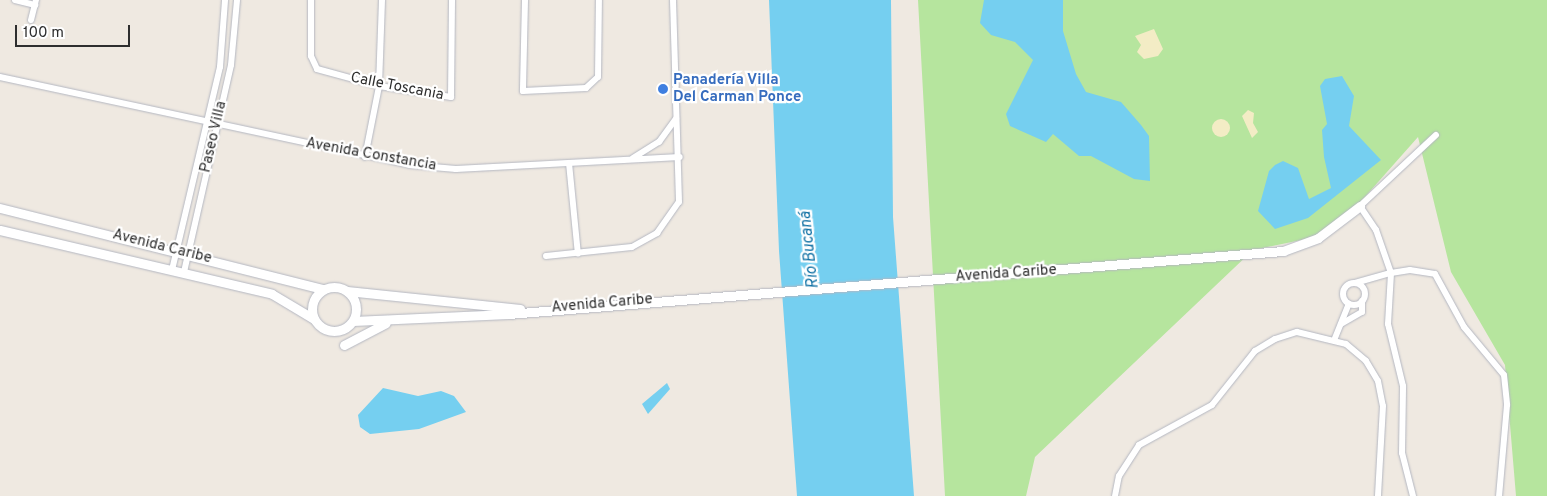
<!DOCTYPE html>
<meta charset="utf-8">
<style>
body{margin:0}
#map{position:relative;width:1547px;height:496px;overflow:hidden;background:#efe9e1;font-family:Overpass,sans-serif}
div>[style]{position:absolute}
.green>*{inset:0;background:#b6e59e}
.sand>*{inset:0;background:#f3ecc5}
.round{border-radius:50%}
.water>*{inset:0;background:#75cff0}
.roads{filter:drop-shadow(0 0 1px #b4b7c1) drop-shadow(0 0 1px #b4b7c1)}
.street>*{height:6px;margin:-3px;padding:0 3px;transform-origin:3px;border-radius:3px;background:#fff}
.street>.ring{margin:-3px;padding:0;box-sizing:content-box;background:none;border:6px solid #fff;border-radius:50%}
.secondary>*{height:9px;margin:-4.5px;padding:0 4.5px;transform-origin:4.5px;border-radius:4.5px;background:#fff}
.secondary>.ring{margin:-4.5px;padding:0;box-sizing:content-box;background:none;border:9px solid #fff;border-radius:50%}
.dots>*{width:14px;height:14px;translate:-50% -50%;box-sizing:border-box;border:2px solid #fff;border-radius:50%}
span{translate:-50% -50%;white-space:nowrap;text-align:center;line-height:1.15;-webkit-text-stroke:4.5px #fff;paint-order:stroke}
.shop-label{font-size:15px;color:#366cbe;font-weight:700}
.left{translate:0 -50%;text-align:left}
.street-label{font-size:15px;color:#2e2e2e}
.water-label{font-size:16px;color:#0d6fa3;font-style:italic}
.scale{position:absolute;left:15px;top:25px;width:115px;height:22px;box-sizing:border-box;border:2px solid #2e2e2e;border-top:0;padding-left:6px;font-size:15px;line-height:18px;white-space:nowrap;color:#2e2e2e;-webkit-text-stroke:4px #fff;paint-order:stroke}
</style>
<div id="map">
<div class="green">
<i style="clip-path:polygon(918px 0,1547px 0,1547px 496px,1516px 496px,1505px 365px,1451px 272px,1418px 137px,1348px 216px,1311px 238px,1253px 250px,1035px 457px,1026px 496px,945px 496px)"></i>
</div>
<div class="sand">
<i style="clip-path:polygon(1154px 29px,1163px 49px,1158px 56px,1144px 59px,1137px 52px,1141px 45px,1135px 36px)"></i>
<i style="clip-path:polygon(1248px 110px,1254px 113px,1253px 123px,1258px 132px,1252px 138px,1242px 116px)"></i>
<i class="round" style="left:1212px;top:119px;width:18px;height:18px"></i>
</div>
<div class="water">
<i style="clip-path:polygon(769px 0,891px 0,893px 217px,914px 496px,797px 496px,779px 251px)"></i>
<i style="clip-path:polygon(984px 0,1063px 0,1063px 31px,1076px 74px,1086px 92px,1121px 102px,1141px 125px,1149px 136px,1150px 181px,1134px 179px,1091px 156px,1079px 156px,1053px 134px,1046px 142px,1010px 126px,1006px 114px,1033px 60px,1015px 42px,991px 35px,980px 23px)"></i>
<i style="clip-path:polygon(1342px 76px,1354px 96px,1349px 126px,1381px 160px,1308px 218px,1275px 229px,1258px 211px,1269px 171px,1275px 165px,1283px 161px,1298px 168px,1309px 199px,1331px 188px,1324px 157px,1322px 130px,1327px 124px,1320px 86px,1325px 79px)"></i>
<i style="clip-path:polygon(667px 383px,670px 389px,648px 414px,642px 404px)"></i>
<i style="clip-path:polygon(383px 388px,418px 396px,441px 391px,454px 396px,466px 412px,419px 429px,370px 434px,360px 427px,358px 415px)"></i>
</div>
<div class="roads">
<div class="street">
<i style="left:15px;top:0;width:21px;rotate:14deg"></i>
<i style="left:311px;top:0;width:56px;rotate:90deg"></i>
<i style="left:311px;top:56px;width:14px;rotate:65deg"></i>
<i style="left:317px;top:69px;width:64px;rotate:15.3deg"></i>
<i style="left:379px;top:86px;width:73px;rotate:8.7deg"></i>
<i style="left:451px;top:97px;width:97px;rotate:-89.4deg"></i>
<i style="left:525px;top:0;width:91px;rotate:91.3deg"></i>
<i style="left:523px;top:91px;width:63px;rotate:-2.7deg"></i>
<i style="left:586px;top:88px;width:16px;rotate:-43deg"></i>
<i style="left:598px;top:77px;width:77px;rotate:-89.3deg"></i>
<i style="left:31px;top:20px;width:21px;rotate:-76deg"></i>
<i style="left:0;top:77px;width:419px;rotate:12.1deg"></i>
<i style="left:410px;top:165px;width:46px;rotate:5deg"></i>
<i style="left:456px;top:169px;width:224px;rotate:-3.1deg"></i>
<i style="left:365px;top:157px;width:72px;rotate:-78.8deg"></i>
<i style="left:379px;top:86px;width:86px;rotate:-88deg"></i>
<i style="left:633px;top:158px;width:31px;rotate:-32deg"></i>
<i style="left:659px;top:142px;width:29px;rotate:-54deg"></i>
<i style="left:569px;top:163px;width:91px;rotate:84.4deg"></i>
<i style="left:546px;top:256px;width:86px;rotate:-6deg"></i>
<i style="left:632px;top:247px;width:29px;rotate:-29deg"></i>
<i style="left:657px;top:233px;width:38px;rotate:-55deg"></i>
<i style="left:679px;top:202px;width:202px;rotate:-91.7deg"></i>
<i style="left:172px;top:270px;width:209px;rotate:-76.7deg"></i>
<i style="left:220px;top:67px;width:67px;rotate:-85.7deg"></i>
<i style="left:184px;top:272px;width:212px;rotate:-77.2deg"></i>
<i style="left:231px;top:65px;width:65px;rotate:-84.7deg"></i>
<i style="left:1355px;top:283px;width:37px;rotate:-16deg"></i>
<i style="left:1391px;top:273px;width:46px;rotate:-109.2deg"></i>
<i style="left:1376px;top:230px;width:29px;rotate:-124deg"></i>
<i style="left:1360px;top:206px;width:104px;rotate:-43.1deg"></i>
<i class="ring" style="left:1343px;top:283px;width:16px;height:16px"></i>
<i style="left:1341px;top:324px;width:24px;rotate:-30deg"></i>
<i style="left:1362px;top:312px;width:11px;rotate:-90deg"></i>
<i style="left:1335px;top:338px;width:37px;rotate:-68deg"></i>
<i style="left:1115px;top:496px;width:20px;rotate:-79deg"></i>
<i style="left:1119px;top:476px;width:37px;rotate:-57deg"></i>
<i style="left:1139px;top:445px;width:83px;rotate:-28.7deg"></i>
<i style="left:1212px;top:405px;width:69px;rotate:-51.5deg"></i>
<i style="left:1255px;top:351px;width:23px;rotate:-31deg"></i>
<i style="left:1275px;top:339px;width:23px;rotate:-18deg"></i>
<i style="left:1297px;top:332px;width:50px;rotate:13.8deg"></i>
<i style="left:1346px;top:344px;width:26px;rotate:40deg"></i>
<i style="left:1366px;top:361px;width:23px;rotate:59deg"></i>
<i style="left:1378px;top:381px;width:25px;rotate:79deg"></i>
<i style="left:1383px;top:406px;width:90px;rotate:93.2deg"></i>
<i style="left:1413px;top:496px;width:44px;rotate:-104.3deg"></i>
<i style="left:1402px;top:453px;width:67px;rotate:-89.1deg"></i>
<i style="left:1403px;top:386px;width:64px;rotate:-103.6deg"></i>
<i style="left:1388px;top:324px;width:51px;rotate:-86.6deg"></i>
<i style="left:1391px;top:273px;width:19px;rotate:-9deg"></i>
<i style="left:1410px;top:270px;width:25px;rotate:9deg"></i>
<i style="left:1435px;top:274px;width:60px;rotate:61.3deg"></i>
<i style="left:1464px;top:327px;width:62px;rotate:50.2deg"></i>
<i style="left:1504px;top:375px;width:30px;rotate:84deg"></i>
<i style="left:1507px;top:405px;width:91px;rotate:95deg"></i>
</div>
<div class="secondary">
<i style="left:0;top:208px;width:333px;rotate:14.1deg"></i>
<i style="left:0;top:230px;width:279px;rotate:13.2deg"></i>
<i style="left:272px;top:294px;width:49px;rotate:30.8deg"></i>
<i class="ring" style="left:312px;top:287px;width:35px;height:35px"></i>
<i style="left:347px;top:291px;width:174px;rotate:5.9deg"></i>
<i style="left:353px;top:321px;width:155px;rotate:-2.6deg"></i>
<i style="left:508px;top:314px;width:778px;rotate:-4.65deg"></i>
<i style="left:1283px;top:251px;width:37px;rotate:-20deg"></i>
<i style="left:1318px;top:238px;width:53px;rotate:-37.3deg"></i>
<i style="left:344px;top:345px;width:47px;rotate:-27.6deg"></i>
</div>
</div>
<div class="dots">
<i style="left:663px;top:89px;background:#3f7fe0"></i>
</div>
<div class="shop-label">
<span class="left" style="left:673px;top:89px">Panadería Villa<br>Del Carman Ponce</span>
</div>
<div class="street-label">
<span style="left:397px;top:87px;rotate:11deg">Calle Toscania</span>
<span style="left:214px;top:137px;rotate:-77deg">Paseo Villa</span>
<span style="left:371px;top:155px;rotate:10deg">Avenida Constancia</span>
<span style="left:162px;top:247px;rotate:14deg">Avenida Caribe</span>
<span style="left:1006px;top:274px;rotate:-4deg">Avenida Caribe</span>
<span style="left:602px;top:304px;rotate:-5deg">Avenida Caribe</span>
</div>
<div class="water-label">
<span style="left:810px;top:250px;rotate:-96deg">Río Bucaná</span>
</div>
<div class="scale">100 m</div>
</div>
